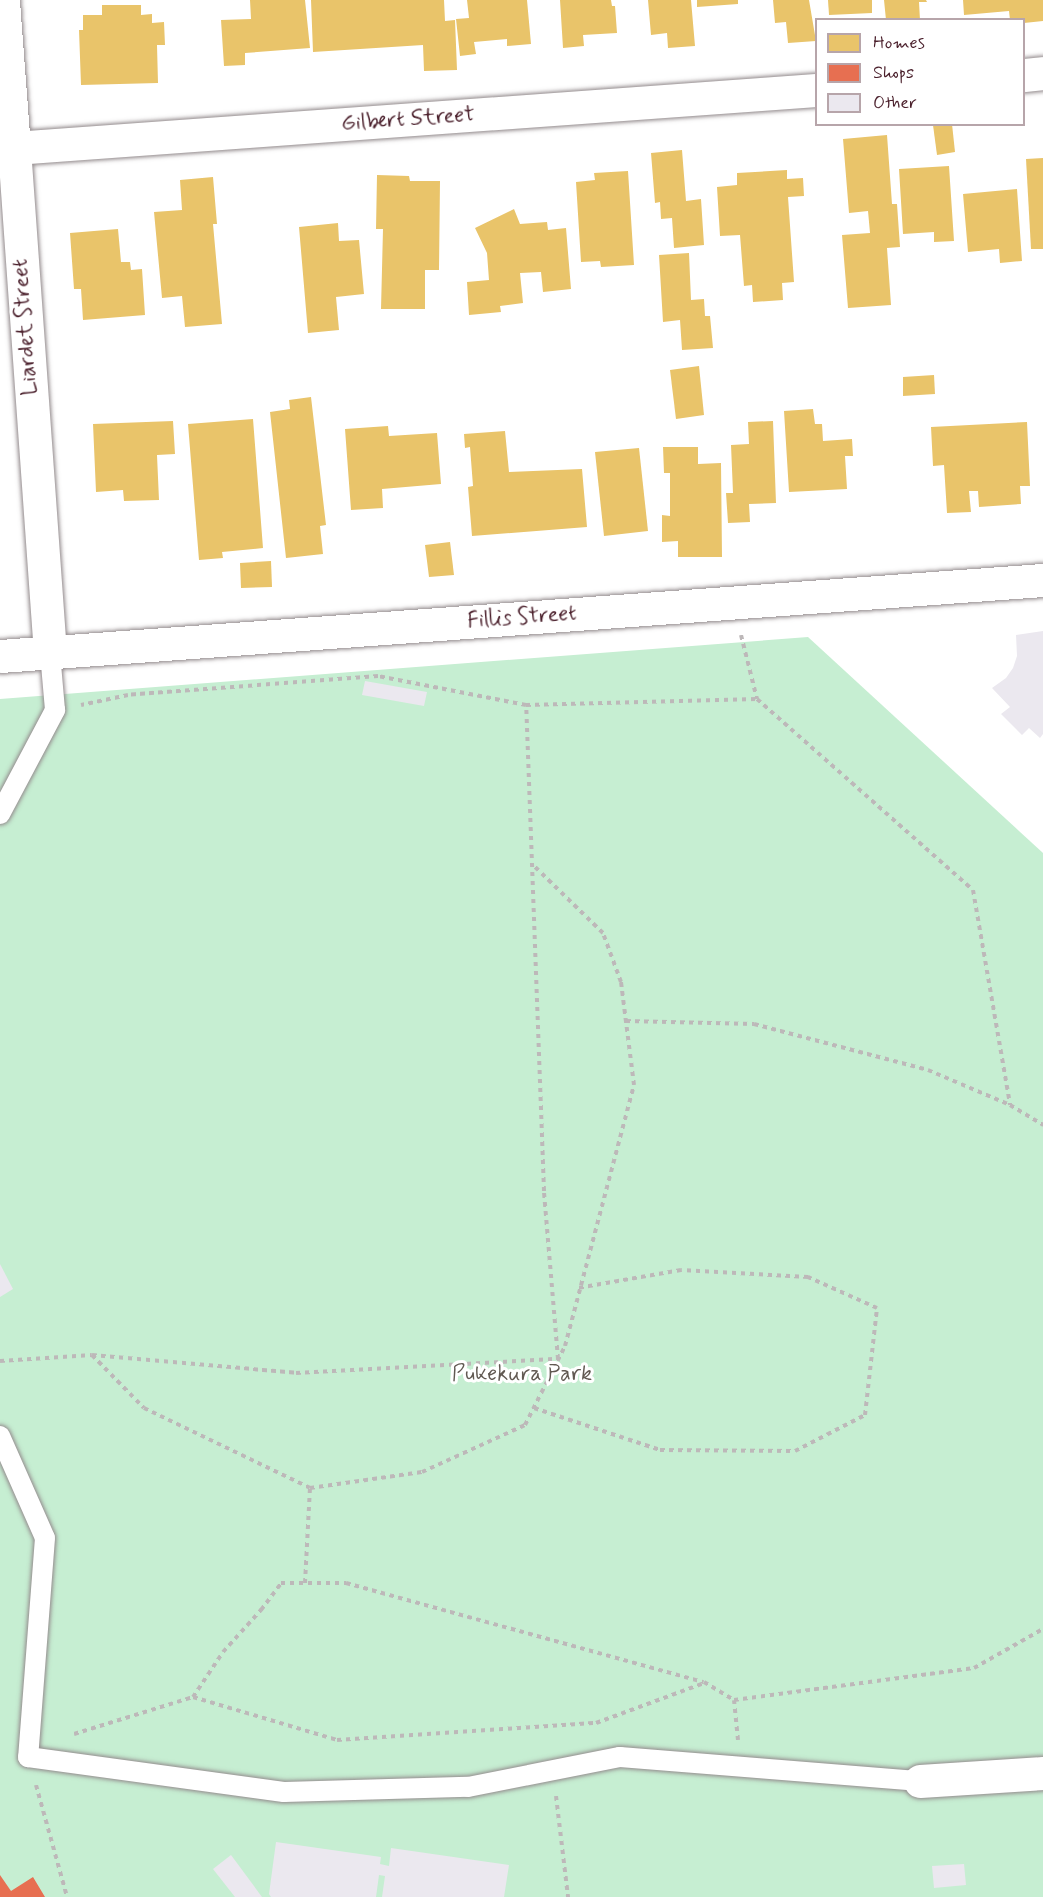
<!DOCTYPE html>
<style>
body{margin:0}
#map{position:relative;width:1043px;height:1897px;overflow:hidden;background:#fff;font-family:Mynerve,sans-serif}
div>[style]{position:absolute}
.green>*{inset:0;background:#c6eed2}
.homes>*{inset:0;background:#e9c46a}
.shops>*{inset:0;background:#e76f51}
.building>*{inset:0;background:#ebe8ef}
.path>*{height:4px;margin-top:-2px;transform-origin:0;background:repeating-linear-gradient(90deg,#bdb8b9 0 4.5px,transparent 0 9px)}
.roads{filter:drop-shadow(0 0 2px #948c8e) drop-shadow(0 0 2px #948c8e)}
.service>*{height:20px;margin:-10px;padding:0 10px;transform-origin:10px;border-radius:10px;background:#fff}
.minor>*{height:33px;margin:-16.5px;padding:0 16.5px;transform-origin:16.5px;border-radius:16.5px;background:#fff}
.tertiary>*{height:33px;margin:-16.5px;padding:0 16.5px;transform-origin:16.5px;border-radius:16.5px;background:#fff}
span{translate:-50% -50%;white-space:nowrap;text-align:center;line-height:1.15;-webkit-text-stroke:6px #fff;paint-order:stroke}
.street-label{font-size:22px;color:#4a1f2b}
.park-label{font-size:22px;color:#615952}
.legend{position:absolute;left:815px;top:18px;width:210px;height:108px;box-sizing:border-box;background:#fff;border:2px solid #b7a5aa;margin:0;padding:8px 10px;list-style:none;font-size:18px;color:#4a1f2b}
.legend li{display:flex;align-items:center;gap:12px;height:30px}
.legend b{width:30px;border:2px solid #b7a5aa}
</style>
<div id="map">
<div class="green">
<i style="clip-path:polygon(808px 637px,1043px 853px,1043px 1897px,0 1897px,0 699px)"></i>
</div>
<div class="homes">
<i style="clip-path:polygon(250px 0,305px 0,310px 48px,245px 53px,245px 65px,224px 66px,221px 20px,251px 19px)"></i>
<i style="clip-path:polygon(311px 0,444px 0,445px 21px,455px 20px,457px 70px,424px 71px,423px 45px,313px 52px)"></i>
<i style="clip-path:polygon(467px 0,527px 0,531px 44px,507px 46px,507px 39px,474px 42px,476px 54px,460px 56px,456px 19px,469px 18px)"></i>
<i style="clip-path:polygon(560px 0,611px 0,612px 6px,615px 6px,617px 33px,583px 35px,584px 46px,563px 48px)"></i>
<i style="clip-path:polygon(648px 0,691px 0,695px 46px,668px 48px,667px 33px,651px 35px)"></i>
<i style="clip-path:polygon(697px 0,738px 0,738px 4px,697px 7px)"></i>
<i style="clip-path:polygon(773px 0,809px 0,816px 41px,788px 43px,786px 22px,775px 23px)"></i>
<i style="clip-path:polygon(828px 0,872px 0,872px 13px,829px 15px)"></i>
<i style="clip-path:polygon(884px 0,926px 0,927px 2px,919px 2px,920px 20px,886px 20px)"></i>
<i style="clip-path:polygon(963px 0,1043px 0,1043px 21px,1024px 23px,1024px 20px,1010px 20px,1009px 11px,964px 15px)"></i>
<i style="clip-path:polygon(102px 5px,141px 5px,141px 15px,152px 14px,152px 23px,164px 22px,165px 45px,157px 45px,158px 83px,81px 85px,79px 30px,83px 30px,83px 15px,102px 15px)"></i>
<i style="clip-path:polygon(952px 124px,955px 152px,937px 155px,933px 125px)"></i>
<i style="clip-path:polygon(887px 135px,892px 204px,897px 204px,900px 247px,887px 248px,891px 305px,848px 308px,842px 235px,870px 233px,868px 211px,849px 213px,843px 139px)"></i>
<i style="clip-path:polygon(682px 150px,686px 201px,701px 199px,704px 245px,674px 248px,672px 218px,661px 219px,660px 202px,655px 203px,651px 153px)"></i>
<i style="clip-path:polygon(1043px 158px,1043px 249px,1031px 249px,1026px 159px)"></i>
<i style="clip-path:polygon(949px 166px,954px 241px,934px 242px,934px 232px,903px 234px,899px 169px)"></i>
<i style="clip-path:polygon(787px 170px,787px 179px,803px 178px,804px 196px,788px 197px,794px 282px,782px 283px,783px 300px,753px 302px,752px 285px,744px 286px,740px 235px,720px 236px,717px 187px,737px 185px,737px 173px)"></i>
<i style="clip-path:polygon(628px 171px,634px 265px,601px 267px,600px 261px,581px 262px,576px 182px,595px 180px,594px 173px)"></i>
<i style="clip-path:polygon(377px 175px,409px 176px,410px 181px,440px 181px,439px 270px,425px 270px,425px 309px,381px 309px,383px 229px,376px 229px)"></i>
<i style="clip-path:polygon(213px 177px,217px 224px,213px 224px,222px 324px,185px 327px,182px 296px,162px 298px,154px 212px,182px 210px,180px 180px)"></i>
<i style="clip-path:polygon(1017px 189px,1022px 261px,1000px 263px,999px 249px,968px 252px,963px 194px)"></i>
<i style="clip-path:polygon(514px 209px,520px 224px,547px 222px,548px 230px,566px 228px,571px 289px,543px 292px,541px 272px,520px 273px,523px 303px,500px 306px,501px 312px,469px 315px,467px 282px,489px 280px,487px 253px,475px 228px)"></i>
<i style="clip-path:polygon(338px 223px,339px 241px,359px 240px,364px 294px,336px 297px,339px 330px,308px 333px,299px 227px)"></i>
<i style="clip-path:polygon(118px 229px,121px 262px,130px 262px,131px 270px,142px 269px,145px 315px,83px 320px,81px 289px,74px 289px,70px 233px)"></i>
<i style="clip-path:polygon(689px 253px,691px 300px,704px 299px,705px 316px,710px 316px,713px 348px,682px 350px,680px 320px,663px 322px,659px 255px)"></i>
<i style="clip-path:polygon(699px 366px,704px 415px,676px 419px,670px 370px)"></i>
<i style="clip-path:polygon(934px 375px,935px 394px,903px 396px,903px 377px)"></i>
<i style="clip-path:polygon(311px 397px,326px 525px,320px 526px,323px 554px,286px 558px,270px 412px,290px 409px,289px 400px)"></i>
<i style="clip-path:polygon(813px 409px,815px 424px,822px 424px,823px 441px,852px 439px,853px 456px,845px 456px,847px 489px,789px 492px,784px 411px)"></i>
<i style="clip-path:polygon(253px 419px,263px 548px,222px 552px,223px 558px,199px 560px,188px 424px)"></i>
<i style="clip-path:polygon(173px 421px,175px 454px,157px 455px,159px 500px,124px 501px,123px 490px,96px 492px,93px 424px)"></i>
<i style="clip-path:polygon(773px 421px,776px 503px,749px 504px,750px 522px,728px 523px,726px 493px,733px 493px,731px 445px,749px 444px,748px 422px)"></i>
<i style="clip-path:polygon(1027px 422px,1030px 486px,1020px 486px,1021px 504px,979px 507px,978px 491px,969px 491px,971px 512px,947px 513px,944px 465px,933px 466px,931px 427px)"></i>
<i style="clip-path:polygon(388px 426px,389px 436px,437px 433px,441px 484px,382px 489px,383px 508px,351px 510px,345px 429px)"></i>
<i style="clip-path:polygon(505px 431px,509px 472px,582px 469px,587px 527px,472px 536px,468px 487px,473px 486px,470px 447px,465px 448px,464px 434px)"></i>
<i style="clip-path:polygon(663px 447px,698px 447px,698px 464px,721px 463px,722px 557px,678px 557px,678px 541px,662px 542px,662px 515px,670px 516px,670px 473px,664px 473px)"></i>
<i style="clip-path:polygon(639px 448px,648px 531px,604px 536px,595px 452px)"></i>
<i style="clip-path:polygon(450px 542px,454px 575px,429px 577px,425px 545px)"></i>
<i style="clip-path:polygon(271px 561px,272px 587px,241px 588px,240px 563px)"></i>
</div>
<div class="shops">
<i style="clip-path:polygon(0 1875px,11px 1891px,33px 1877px,45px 1897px,0 1897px)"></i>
</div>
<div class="building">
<i style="clip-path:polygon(1043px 631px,1043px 734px,1040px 738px,1029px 728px,1022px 735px,1001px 714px,1010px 707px,992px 688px,1006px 678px,1013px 668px,1017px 656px,1016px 635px)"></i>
<i style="clip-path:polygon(365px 681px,427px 692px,424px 706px,362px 695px)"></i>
<i style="clip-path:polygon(0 1264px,13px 1289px,0 1297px)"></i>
<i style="clip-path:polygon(276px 1842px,381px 1857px,380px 1864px,389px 1866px,391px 1848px,509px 1865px,504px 1897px,382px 1897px,385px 1876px,379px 1875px,376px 1897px,271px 1897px,269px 1894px)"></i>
<i style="clip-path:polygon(231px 1855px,262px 1897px,235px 1897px,213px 1869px)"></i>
<i style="clip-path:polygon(964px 1864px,966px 1885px,934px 1888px,932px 1866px)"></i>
</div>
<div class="path">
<i style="left:741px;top:635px;width:66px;rotate:76deg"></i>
<i style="left:757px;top:699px;width:288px;rotate:41.5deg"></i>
<i style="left:973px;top:890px;width:218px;rotate:80.2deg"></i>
<i style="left:526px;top:705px;width:231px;rotate:-1.5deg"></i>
<i style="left:626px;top:1021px;width:128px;rotate:1.3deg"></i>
<i style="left:754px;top:1024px;width:180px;rotate:14.8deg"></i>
<i style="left:928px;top:1070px;width:89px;rotate:23.1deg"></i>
<i style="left:1010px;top:1105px;width:39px;rotate:31deg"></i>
<i style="left:92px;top:1355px;width:74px;rotate:45.5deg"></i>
<i style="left:144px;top:1408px;width:184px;rotate:25.7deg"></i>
<i style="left:310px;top:1488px;width:113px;rotate:-8.1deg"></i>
<i style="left:422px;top:1472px;width:113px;rotate:-24.5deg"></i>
<i style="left:525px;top:1425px;width:89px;rotate:-63.1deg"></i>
<i style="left:565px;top:1346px;width:270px;rotate:-75.2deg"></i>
<i style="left:634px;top:1085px;width:104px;rotate:-97.2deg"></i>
<i style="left:621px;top:982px;width:52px;rotate:-110.2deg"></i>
<i style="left:603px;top:933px;width:99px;rotate:-135.8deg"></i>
<i style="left:0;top:1361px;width:92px;rotate:-3.7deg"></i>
<i style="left:92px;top:1355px;width:205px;rotate:5deg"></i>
<i style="left:296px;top:1373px;width:262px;rotate:-3.1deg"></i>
<i style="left:558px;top:1359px;width:169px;rotate:-94.8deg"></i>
<i style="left:544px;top:1191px;width:486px;rotate:-92.1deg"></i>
<i style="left:526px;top:705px;width:151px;rotate:-168.9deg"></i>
<i style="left:378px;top:676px;width:251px;rotate:175.7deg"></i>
<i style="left:128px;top:695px;width:48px;rotate:168deg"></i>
<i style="left:534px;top:1408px;width:133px;rotate:18.4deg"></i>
<i style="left:660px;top:1450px;width:135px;rotate:0.4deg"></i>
<i style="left:795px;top:1451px;width:79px;rotate:-27.2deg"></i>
<i style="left:865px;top:1415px;width:108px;rotate:-83.6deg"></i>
<i style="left:877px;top:1308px;width:76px;rotate:-155.8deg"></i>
<i style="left:808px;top:1277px;width:127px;rotate:-176.8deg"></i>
<i style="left:681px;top:1270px;width:105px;rotate:170.1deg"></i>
<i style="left:305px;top:1583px;width:95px;rotate:-87deg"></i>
<i style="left:193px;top:1697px;width:150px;rotate:16.6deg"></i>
<i style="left:337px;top:1740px;width:260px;rotate:-3.8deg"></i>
<i style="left:596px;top:1723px;width:115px;rotate:-20.3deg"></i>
<i style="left:74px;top:1734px;width:125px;rotate:-17.3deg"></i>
<i style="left:193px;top:1697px;width:54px;rotate:-56.3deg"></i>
<i style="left:223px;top:1652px;width:57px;rotate:-47.9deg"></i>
<i style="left:261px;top:1610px;width:34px;rotate:-53deg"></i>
<i style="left:281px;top:1583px;width:65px"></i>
<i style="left:346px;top:1583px;width:371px;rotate:15.5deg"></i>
<i style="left:704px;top:1682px;width:35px;rotate:31deg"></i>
<i style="left:738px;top:1740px;width:40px;rotate:-95.7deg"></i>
<i style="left:734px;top:1700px;width:242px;rotate:-7.6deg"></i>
<i style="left:974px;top:1668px;width:79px;rotate:-29.5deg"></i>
<i style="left:36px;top:1785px;width:116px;rotate:74.5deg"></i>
<i style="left:556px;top:1796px;width:102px;rotate:83.2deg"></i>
</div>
<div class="roads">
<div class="service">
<i style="left:0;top:814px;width:118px;rotate:-62.1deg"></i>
<i style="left:55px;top:710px;width:57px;rotate:-95deg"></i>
<i style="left:0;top:1436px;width:111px;rotate:66.2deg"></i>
<i style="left:45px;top:1538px;width:220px;rotate:94.4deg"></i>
<i style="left:28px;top:1757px;width:258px;rotate:7.8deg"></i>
<i style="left:284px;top:1792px;width:184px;rotate:-1.6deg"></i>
<i style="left:468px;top:1787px;width:155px;rotate:-11.2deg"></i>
<i style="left:620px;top:1757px;width:301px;rotate:4.6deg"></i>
</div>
<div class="minor">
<i style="left:1024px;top:75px;width:19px;rotate:-6deg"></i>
<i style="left:50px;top:653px;width:506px;rotate:-94.08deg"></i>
<i style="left:14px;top:148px;width:804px;rotate:-4.14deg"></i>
<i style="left:0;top:656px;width:1046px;rotate:-4.17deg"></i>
<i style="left:920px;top:1781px;width:123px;rotate:-3.7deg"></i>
</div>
<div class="tertiary">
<i style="left:0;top:149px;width:14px;rotate:-4deg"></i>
<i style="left:14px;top:148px;width:148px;rotate:-94.3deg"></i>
</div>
</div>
<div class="street-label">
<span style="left:408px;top:120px;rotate:-4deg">Gilbert Street</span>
<span style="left:26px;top:327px;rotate:-94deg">Liardet Street</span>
<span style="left:522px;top:618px;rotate:-4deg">Fillis Street</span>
</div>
<div class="park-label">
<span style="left:522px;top:1375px">Pukekura Park</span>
</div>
<ul class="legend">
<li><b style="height:16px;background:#e9c46a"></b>Homes</li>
<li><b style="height:16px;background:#e76f51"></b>Shops</li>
<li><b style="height:16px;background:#ebe8ef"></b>Other</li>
</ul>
</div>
